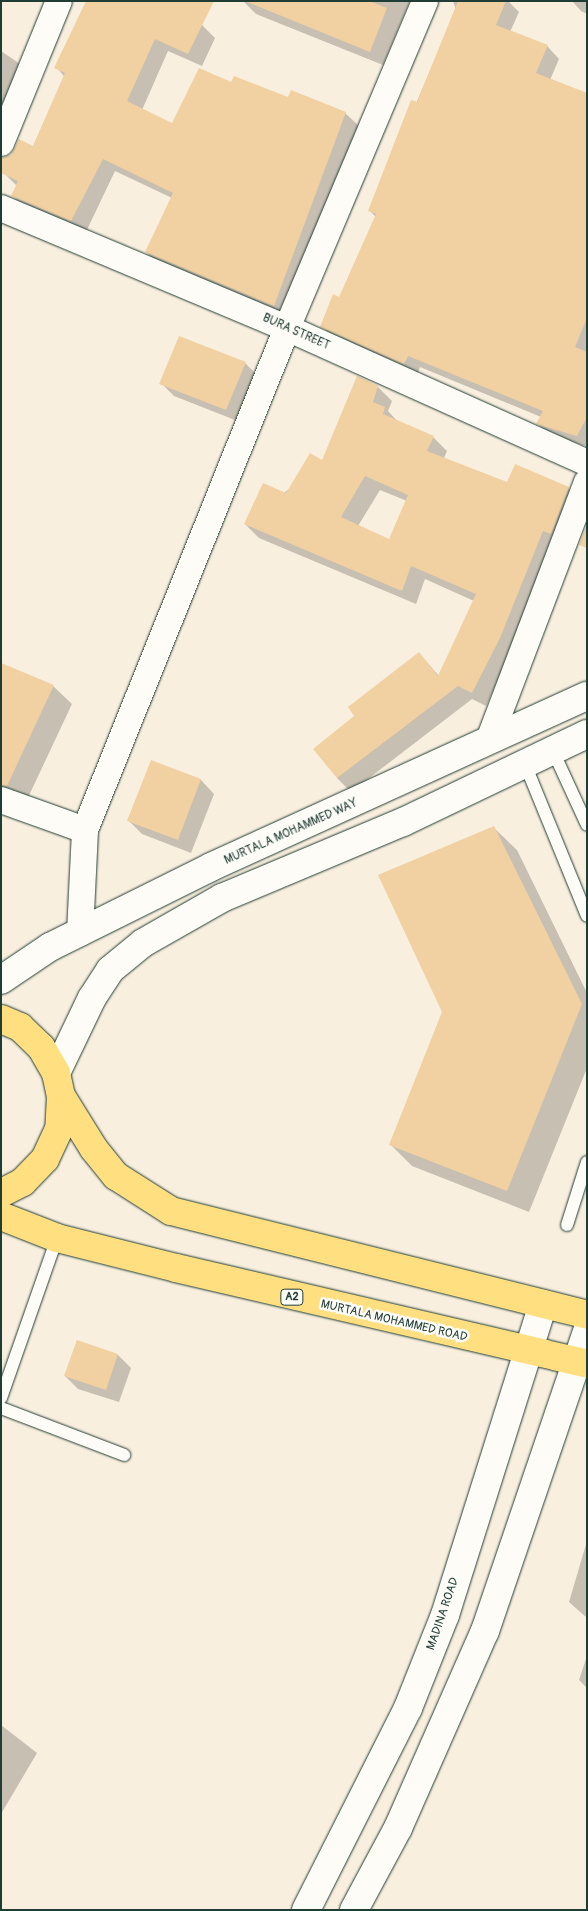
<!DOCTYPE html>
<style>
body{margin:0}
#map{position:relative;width:588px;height:1911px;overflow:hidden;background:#f9efde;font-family:Pangolin,sans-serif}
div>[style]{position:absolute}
.shadow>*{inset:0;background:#0003}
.building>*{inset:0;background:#f1d0a2}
.roads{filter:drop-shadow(0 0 1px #1f3d34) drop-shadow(0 0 1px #1f3d34)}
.service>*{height:12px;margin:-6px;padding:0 6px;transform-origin:6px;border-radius:6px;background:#fdfcf7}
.minor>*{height:26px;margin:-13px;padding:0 13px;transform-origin:13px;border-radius:13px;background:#fdfcf7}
.secondary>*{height:28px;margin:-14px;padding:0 14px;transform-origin:14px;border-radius:14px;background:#fdfcf7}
.trunk>*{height:28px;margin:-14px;padding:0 14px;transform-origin:14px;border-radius:14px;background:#ffdf80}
span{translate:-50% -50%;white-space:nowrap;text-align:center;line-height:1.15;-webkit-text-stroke:5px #fdfcf7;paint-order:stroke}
.shield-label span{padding:1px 4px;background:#fdfcf7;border:1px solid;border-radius:4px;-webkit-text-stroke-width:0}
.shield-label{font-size:11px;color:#1f3d34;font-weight:700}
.street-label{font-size:12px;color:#1f3d34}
.frame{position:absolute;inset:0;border:2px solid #1f3d34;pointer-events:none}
</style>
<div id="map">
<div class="shadow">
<i style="clip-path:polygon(243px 1px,410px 1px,383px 65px,256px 14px)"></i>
<i style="clip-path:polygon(453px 1px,508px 1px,519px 12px,510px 32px,547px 46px,559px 59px,550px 80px,587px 148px,587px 446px,550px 436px,538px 424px,541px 417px,420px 367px,417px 376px,334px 339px,322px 326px,340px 298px,376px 217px,370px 211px,456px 10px)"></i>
<i style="clip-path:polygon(572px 1px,587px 1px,587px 14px,581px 11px)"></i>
<i style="clip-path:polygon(202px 25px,215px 38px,202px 66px,168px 51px,142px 110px,173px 124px,232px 84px,345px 113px,359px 126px,288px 319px,159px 265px,146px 252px,172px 198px,115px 171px,85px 234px,26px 209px,13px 196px,17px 186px,5px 174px,33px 147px,64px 76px,56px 67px)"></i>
<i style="clip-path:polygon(1px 51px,23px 66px,1px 110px)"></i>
<i style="clip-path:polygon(245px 363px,258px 376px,240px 422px,174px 396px,161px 383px)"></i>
<i style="clip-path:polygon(evenodd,378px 387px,392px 401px,388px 411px,398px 422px,433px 437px,447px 451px,444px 458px,508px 483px,568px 488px,582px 502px,486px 706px,472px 699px,351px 792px,337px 778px,356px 716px,419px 653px,439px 676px,474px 601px,425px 579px,416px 604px,259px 538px,245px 524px,323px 462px,378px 387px,380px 490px,407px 501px,390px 541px,358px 526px,380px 490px)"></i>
<i style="clip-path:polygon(1px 665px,53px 686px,72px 704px,25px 804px,1px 800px)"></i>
<i style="clip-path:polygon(152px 762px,201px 780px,214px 794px,191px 853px,142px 834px,129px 821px)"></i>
<i style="clip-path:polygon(494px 828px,517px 850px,587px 993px,587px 1068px,529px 1212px,412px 1166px,390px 1144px,443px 1012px)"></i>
<i style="clip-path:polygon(77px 1341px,118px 1355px,131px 1368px,119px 1402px,78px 1389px,65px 1376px)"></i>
<i style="clip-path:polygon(587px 1541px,587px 1618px,569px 1602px)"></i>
<i style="clip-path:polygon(587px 1656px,587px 1688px,579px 1680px)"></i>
<i style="clip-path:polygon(1px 1725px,37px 1753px,1px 1814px)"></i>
</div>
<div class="building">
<i style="clip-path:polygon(86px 1px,214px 1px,188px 54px,155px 39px,127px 101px,172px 123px,199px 68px,231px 82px,234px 76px,288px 97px,291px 90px,346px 112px,274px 306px,145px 252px,173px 193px,103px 159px,71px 221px,11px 196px,18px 181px,1px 173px,1px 158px,11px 155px,19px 139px,33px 146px,65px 73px,54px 68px)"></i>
<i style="clip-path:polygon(245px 1px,369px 1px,387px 8px,370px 52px)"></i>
<i style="clip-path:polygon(458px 1px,506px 1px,496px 25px,548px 45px,536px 73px,587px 93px,587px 318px,575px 347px,587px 352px,587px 417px,577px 436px,536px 424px,543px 411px,408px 356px,404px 364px,320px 327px,333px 294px,339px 297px,376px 214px,368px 211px,411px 100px,417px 102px)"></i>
<i style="clip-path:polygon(179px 336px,246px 362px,226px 410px,159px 384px)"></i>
<i style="clip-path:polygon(evenodd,357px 376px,378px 386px,373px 402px,385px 407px,383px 414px,434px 436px,427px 451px,507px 482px,515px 464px,569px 487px,551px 534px,543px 531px,500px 638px,472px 693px,458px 686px,337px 778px,313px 749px,354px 716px,348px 707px,419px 652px,438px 676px,476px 594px,411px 566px,402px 591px,244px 524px,263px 483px,286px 493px,310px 453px,322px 460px,357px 376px,365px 476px,408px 495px,389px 539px,341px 517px,365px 476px)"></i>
<i style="clip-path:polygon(587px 525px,587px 548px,579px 545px)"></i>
<i style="clip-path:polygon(1px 663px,54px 685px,7px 786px,1px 785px)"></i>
<i style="clip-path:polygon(151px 760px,201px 779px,178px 840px,127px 821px)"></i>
<i style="clip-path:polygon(494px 826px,582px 1004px,507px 1191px,389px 1145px,442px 1012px,378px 875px)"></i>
<i style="clip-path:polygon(77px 1340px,118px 1354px,106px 1390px,64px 1376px)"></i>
</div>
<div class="roads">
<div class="service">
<i style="left:553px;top:751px;width:81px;rotate:65.3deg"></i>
<i style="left:525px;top:764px;width:164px;rotate:67.8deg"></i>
<i style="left:567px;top:1225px;width:66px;rotate:-72.4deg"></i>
<i style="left:1px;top:1398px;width:170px;rotate:-70.7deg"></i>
<i style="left:1px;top:1408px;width:132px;rotate:20.9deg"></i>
</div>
<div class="minor">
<i style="left:1px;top:143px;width:153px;rotate:-67.8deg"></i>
<i style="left:1px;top:208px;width:310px;rotate:22.8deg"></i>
<i style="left:287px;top:328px;width:329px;rotate:24.2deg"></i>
<i style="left:489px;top:740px;width:276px;rotate:-69.2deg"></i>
<i style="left:1px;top:800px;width:89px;rotate:19.7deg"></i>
<i style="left:80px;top:933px;width:103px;rotate:-87.2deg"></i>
<i style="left:85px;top:830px;width:541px;rotate:-68.08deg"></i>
<i style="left:287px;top:328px;width:355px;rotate:-67.1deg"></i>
</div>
<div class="secondary">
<i style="left:1px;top:980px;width:59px;rotate:-34deg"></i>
<i style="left:50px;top:947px;width:180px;rotate:-26.4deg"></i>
<i style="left:211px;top:867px;width:413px;rotate:-24.5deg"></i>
<i style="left:56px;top:1073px;width:83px;rotate:-64.4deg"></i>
<i style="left:92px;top:998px;width:33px;rotate:-57deg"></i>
<i style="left:110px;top:970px;width:43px;rotate:-39.3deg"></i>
<i style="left:143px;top:943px;width:91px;rotate:-29.7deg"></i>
<i style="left:222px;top:898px;width:196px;rotate:-22.8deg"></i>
<i style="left:403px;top:822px;width:204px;rotate:-25.6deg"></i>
<i style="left:306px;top:1910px;width:226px;rotate:-63.2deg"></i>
<i style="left:408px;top:1708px;width:100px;rotate:-68.3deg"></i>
<i style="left:445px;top:1615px;width:326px;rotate:-72.5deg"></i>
<i style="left:354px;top:1910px;width:93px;rotate:-61.8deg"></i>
<i style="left:398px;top:1828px;width:215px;rotate:-66.2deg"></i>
<i style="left:485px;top:1631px;width:317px;rotate:-71.2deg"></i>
</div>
<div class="trunk">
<i style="left:1px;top:1019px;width:21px;rotate:23deg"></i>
<i style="left:20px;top:1027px;width:29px;rotate:44deg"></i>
<i style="left:41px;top:1047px;width:30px;rotate:60deg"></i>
<i style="left:56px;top:1073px;width:24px;rotate:78deg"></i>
<i style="left:61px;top:1096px;width:33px;rotate:93deg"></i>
<i style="left:59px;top:1129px;width:33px;rotate:115deg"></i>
<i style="left:45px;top:1159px;width:32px;rotate:134deg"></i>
<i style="left:23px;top:1182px;width:25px;rotate:153deg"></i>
<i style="left:61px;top:1096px;width:62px;rotate:58.1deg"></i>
<i style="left:94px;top:1149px;width:35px;rotate:51deg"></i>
<i style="left:116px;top:1176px;width:65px;rotate:32.5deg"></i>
<i style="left:171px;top:1211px;width:429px;rotate:14deg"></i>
<i style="left:1px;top:1216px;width:60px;rotate:21.4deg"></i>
<i style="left:57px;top:1238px;width:123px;rotate:14.1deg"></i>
<i style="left:176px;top:1268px;width:422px;rotate:13.1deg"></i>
</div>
</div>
<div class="shield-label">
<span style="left:292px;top:1297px">A2</span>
</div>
<div class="street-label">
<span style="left:296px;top:332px;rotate:24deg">BURA STREET</span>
<span style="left:291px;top:832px;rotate:-24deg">MURTALA MOHAMMED WAY</span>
<span style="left:394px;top:1321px;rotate:13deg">MURTALA MOHAMMED ROAD</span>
<span style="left:443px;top:1614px;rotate:-71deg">MADINA ROAD</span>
</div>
<div class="frame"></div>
</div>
